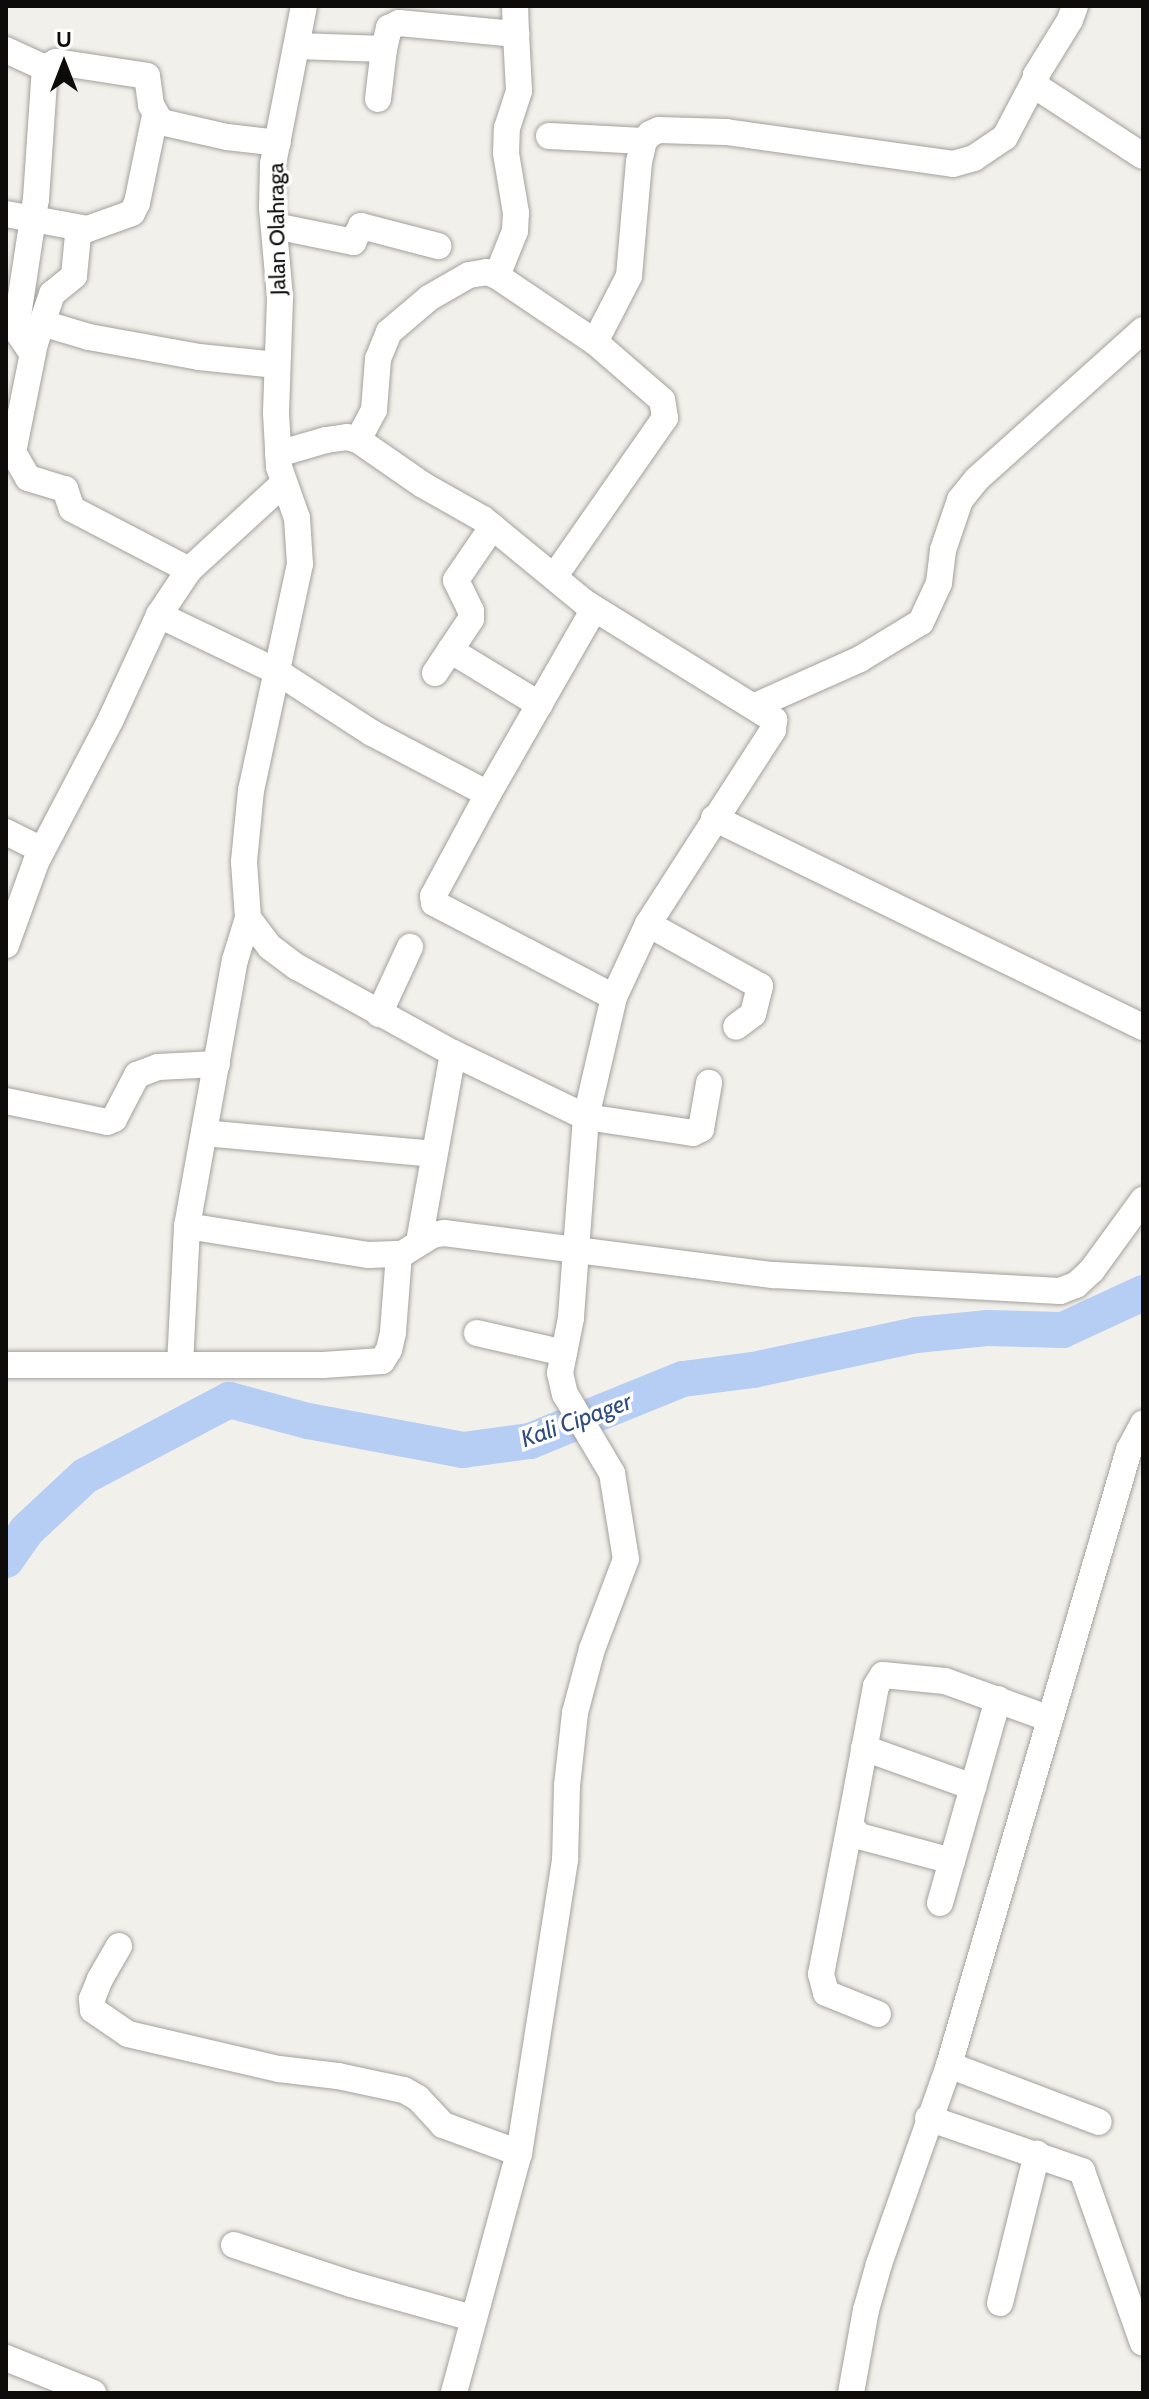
<!DOCTYPE html>
<style>
body{margin:0}
#map{position:relative;width:1149px;height:2399px;overflow:hidden;background:#f2f0eb;font-family:Cabin,sans-serif}
div>[style]{position:absolute}
.river>*{height:36px;margin:-18px;padding:0 18px;transform-origin:18px;border-radius:18px;background:#b6cdf4}
.roads{filter:drop-shadow(0 0 2px #a3a19d) drop-shadow(0 0 2px #a3a19d)}
.minor>*{height:26px;margin:-13px;padding:0 13px;transform-origin:13px;border-radius:13px;background:#fff}
span{translate:-50% -50%;white-space:nowrap;text-align:center;line-height:1.15;-webkit-text-stroke:7px #fff;paint-order:stroke}
.street-label{font-size:22px;color:#0d0c0a}
.water-label{font-size:24px;color:#304c7f;font-style:italic}
.frame{position:absolute;inset:0;border:8px solid #0d0c0a;pointer-events:none}
.north{position:absolute;left:24px;top:24px;width:80px;height:80px;-webkit-text-stroke:6px #fff;paint-order:stroke;rotate:0deg;font-size:22px;font-weight:700;line-height:32px;text-align:center;color:#0d0c0a}
.north::after{content:'';display:block;margin:auto;width:28px;height:36px;background:#0d0c0a;clip-path:polygon(50% 0,100% 100%,50% 72%,0 100%)}
</style>
<div id="map">
<div class="river">
<i style="left:6px;top:1560px;width:35px;rotate:-55deg"></i>
<i style="left:26px;top:1531px;width:81px;rotate:-43deg"></i>
<i style="left:85px;top:1476px;width:163px;rotate:-27.8deg"></i>
<i style="left:229px;top:1400px;width:82px;rotate:14.9deg"></i>
<i style="left:308px;top:1421px;width:158px;rotate:10.6deg"></i>
<i style="left:463px;top:1450px;width:68px;rotate:-7.7deg"></i>
<i style="left:530px;top:1441px;width:165px;rotate:-22.1deg"></i>
<i style="left:683px;top:1379px;width:71px;rotate:-7.3deg"></i>
<i style="left:753px;top:1370px;width:167px;rotate:-12.1deg"></i>
<i style="left:916px;top:1335px;width:71px;rotate:-5.6deg"></i>
<i style="left:987px;top:1328px;width:76px;rotate:1.5deg"></i>
<i style="left:1063px;top:1330px;width:88px;rotate:-24.8deg"></i>
</div>
<div class="roads">
<div class="minor">
<i style="left:304px;top:6px;width:161px;rotate:101.1deg"></i>
<i style="left:273px;top:164px;width:44px;rotate:91.3deg"></i>
<i style="left:272px;top:208px;width:90px;rotate:84.9deg"></i>
<i style="left:280px;top:298px;width:115px;rotate:92deg"></i>
<i style="left:276px;top:413px;width:54px;rotate:86.8deg"></i>
<i style="left:279px;top:467px;width:54px;rotate:70.6deg"></i>
<i style="left:297px;top:518px;width:46px;rotate:86.3deg"></i>
<i style="left:300px;top:564px;width:231px;rotate:102.2deg"></i>
<i style="left:251px;top:790px;width:72px;rotate:95.6deg"></i>
<i style="left:244px;top:862px;width:56px;rotate:85.9deg"></i>
<i style="left:248px;top:918px;width:36px;rotate:53deg"></i>
<i style="left:270px;top:947px;width:34px;rotate:37deg"></i>
<i style="left:297px;top:967px;width:178px;rotate:28.9deg"></i>
<i style="left:453px;top:1053px;width:148px;rotate:25.7deg"></i>
<i style="left:586px;top:1117px;width:108px;rotate:8.5deg"></i>
<i style="left:693px;top:1133px;width:9px;rotate:-27deg"></i>
<i style="left:701px;top:1129px;width:47px;rotate:-80.1deg"></i>
<i style="left:1075px;top:6px;width:15px;rotate:110deg"></i>
<i style="left:1070px;top:20px;width:65px;rotate:121.7deg"></i>
<i style="left:1036px;top:75px;width:12px;rotate:85deg"></i>
<i style="left:1037px;top:87px;width:126px;rotate:33.1deg"></i>
<i style="left:297px;top:46px;width:87px;rotate:2deg"></i>
<i style="left:384px;top:49px;width:22px;rotate:-77deg"></i>
<i style="left:389px;top:28px;width:11px;rotate:-27deg"></i>
<i style="left:399px;top:23px;width:118px;rotate:5.4deg"></i>
<i style="left:516px;top:34px;width:28px;rotate:-92deg"></i>
<i style="left:6px;top:50px;width:43px;rotate:24.8deg"></i>
<i style="left:45px;top:68px;width:13px;rotate:-29deg"></i>
<i style="left:56px;top:62px;width:92px;rotate:8.7deg"></i>
<i style="left:147px;top:76px;width:29px;rotate:82deg"></i>
<i style="left:151px;top:105px;width:20px;rotate:60deg"></i>
<i style="left:161px;top:122px;width:68px;rotate:12.8deg"></i>
<i style="left:227px;top:137px;width:51px;rotate:6.7deg"></i>
<i style="left:378px;top:99px;width:50px;rotate:-83.2deg"></i>
<i style="left:155px;top:116px;width:89px;rotate:101.7deg"></i>
<i style="left:137px;top:203px;width:11px;rotate:117deg"></i>
<i style="left:132px;top:213px;width:53px;rotate:160.2deg"></i>
<i style="left:82px;top:231px;width:6px;rotate:135deg"></i>
<i style="left:78px;top:235px;width:41px;rotate:95.6deg"></i>
<i style="left:74px;top:276px;width:28px;rotate:141deg"></i>
<i style="left:52px;top:294px;width:52px;rotate:109.1deg"></i>
<i style="left:35px;top:343px;width:111px;rotate:101.4deg"></i>
<i style="left:13px;top:452px;width:30px;rotate:60deg"></i>
<i style="left:28px;top:478px;width:39px;rotate:17deg"></i>
<i style="left:65px;top:489px;width:21px;rotate:71deg"></i>
<i style="left:72px;top:509px;width:132px;rotate:27.5deg"></i>
<i style="left:549px;top:136px;width:95px;rotate:3deg"></i>
<i style="left:6px;top:214px;width:83px;rotate:10.4deg"></i>
<i style="left:275px;top:226px;width:80px;rotate:11.6deg"></i>
<i style="left:353px;top:242px;width:18px;rotate:-63deg"></i>
<i style="left:361px;top:226px;width:80px;rotate:14.6deg"></i>
<i style="left:497px;top:276px;width:48px;rotate:-68.2deg"></i>
<i style="left:515px;top:231px;width:18px;rotate:-87deg"></i>
<i style="left:516px;top:213px;width:61px;rotate:-99.5deg"></i>
<i style="left:506px;top:153px;width:25px;rotate:-88deg"></i>
<i style="left:507px;top:128px;width:39px;rotate:-72deg"></i>
<i style="left:519px;top:91px;width:57px;rotate:-93deg"></i>
<i style="left:42px;top:323px;width:49px;rotate:16.6deg"></i>
<i style="left:89px;top:337px;width:112px;rotate:10.3deg"></i>
<i style="left:199px;top:357px;width:78px;rotate:5.9deg"></i>
<i style="left:32px;top:353px;width:29px;rotate:-124deg"></i>
<i style="left:16px;top:329px;width:132px;rotate:-81.3deg"></i>
<i style="left:36px;top:199px;width:131px;rotate:-86.1deg"></i>
<i style="left:358px;top:440px;width:34px;rotate:-62deg"></i>
<i style="left:374px;top:410px;width:51px;rotate:-85.5deg"></i>
<i style="left:378px;top:359px;width:29px;rotate:-68deg"></i>
<i style="left:389px;top:332px;width:52px;rotate:-40.4deg"></i>
<i style="left:429px;top:298px;width:46px;rotate:-29.9deg"></i>
<i style="left:469px;top:275px;width:18px;rotate:-9deg"></i>
<i style="left:487px;top:272px;width:11px;rotate:22deg"></i>
<i style="left:497px;top:276px;width:118px;rotate:34deg"></i>
<i style="left:595px;top:342px;width:74px;rotate:-62.7deg"></i>
<i style="left:629px;top:276px;width:114px;rotate:-85deg"></i>
<i style="left:639px;top:162px;width:22px;rotate:-77deg"></i>
<i style="left:644px;top:141px;width:9px;rotate:-49deg"></i>
<i style="left:650px;top:134px;width:10px;rotate:-24deg"></i>
<i style="left:659px;top:130px;width:67px;rotate:1.7deg"></i>
<i style="left:726px;top:132px;width:229px;rotate:8deg"></i>
<i style="left:953px;top:164px;width:22px;rotate:-16deg"></i>
<i style="left:974px;top:158px;width:37px;rotate:-34deg"></i>
<i style="left:1005px;top:137px;width:64px;rotate:-62.2deg"></i>
<i style="left:278px;top:454px;width:50px;rotate:-16.3deg"></i>
<i style="left:326px;top:440px;width:21px;rotate:-8deg"></i>
<i style="left:347px;top:437px;width:11px;rotate:15deg"></i>
<i style="left:358px;top:440px;width:79px;rotate:34.7deg"></i>
<i style="left:423px;top:485px;width:69px;rotate:29.5deg"></i>
<i style="left:483px;top:519px;width:131px;rotate:39.4deg"></i>
<i style="left:584px;top:602px;width:224px;rotate:31.8deg"></i>
<i style="left:774px;top:720px;width:10px;rotate:96deg"></i>
<i style="left:773px;top:730px;width:231px;rotate:122.8deg"></i>
<i style="left:648px;top:924px;width:81px;rotate:115deg"></i>
<i style="left:614px;top:997px;width:123px;rotate:103.1deg"></i>
<i style="left:586px;top:1117px;width:202px;rotate:94.3deg"></i>
<i style="left:571px;top:1318px;width:56px;rotate:101.3deg"></i>
<i style="left:560px;top:1373px;width:22px;rotate:77deg"></i>
<i style="left:565px;top:1394px;width:92px;rotate:59.3deg"></i>
<i style="left:612px;top:1473px;width:87px;rotate:80.8deg"></i>
<i style="left:626px;top:1559px;width:96px;rotate:110.7deg"></i>
<i style="left:592px;top:1649px;width:66px;rotate:104.9deg"></i>
<i style="left:575px;top:1713px;width:73px;rotate:96.3deg"></i>
<i style="left:567px;top:1786px;width:74px;rotate:91.5deg"></i>
<i style="left:565px;top:1860px;width:297px;rotate:98.9deg"></i>
<i style="left:519px;top:2153px;width:249px;rotate:105.2deg"></i>
<i style="left:554px;top:577px;width:194px;rotate:-55.1deg"></i>
<i style="left:665px;top:418px;width:18px;rotate:-99deg"></i>
<i style="left:662px;top:400px;width:89px;rotate:-139.1deg"></i>
<i style="left:159px;top:615px;width:130px;rotate:25.6deg"></i>
<i style="left:276px;top:671px;width:114px;rotate:32.9deg"></i>
<i style="left:372px;top:733px;width:131px;rotate:27.7deg"></i>
<i style="left:488px;top:794px;width:213px;rotate:-60.2deg"></i>
<i style="left:450px;top:650px;width:105px;rotate:31.4deg"></i>
<i style="left:435px;top:673px;width:65px;rotate:-56.3deg"></i>
<i style="left:471px;top:619px;width:8px;rotate:-90deg"></i>
<i style="left:471px;top:611px;width:34px;rotate:-116deg"></i>
<i style="left:456px;top:580px;width:65px;rotate:-55.6deg"></i>
<i style="left:755px;top:706px;width:115px;rotate:-24.1deg"></i>
<i style="left:860px;top:659px;width:71px;rotate:-31.2deg"></i>
<i style="left:921px;top:622px;width:43px;rotate:-65.2deg"></i>
<i style="left:939px;top:583px;width:33px;rotate:-83deg"></i>
<i style="left:943px;top:550px;width:53px;rotate:-71.2deg"></i>
<i style="left:960px;top:500px;width:27px;rotate:-51deg"></i>
<i style="left:977px;top:479px;width:223px;rotate:-41.9deg"></i>
<i style="left:488px;top:794px;width:116px;rotate:118.3deg"></i>
<i style="left:433px;top:896px;width:7px;rotate:82deg"></i>
<i style="left:434px;top:903px;width:203px;rotate:27.6deg"></i>
<i style="left:714px;top:818px;width:477px;rotate:26deg"></i>
<i style="left:6px;top:832px;width:40px;rotate:26.6deg"></i>
<i style="left:648px;top:924px;width:128px;rotate:29deg"></i>
<i style="left:760px;top:986px;width:29px;rotate:104deg"></i>
<i style="left:753px;top:1014px;width:21px;rotate:143deg"></i>
<i style="left:6px;top:945px;width:88px;rotate:-70.1deg"></i>
<i style="left:36px;top:862px;width:161px;rotate:-62.3deg"></i>
<i style="left:111px;top:719px;width:115px;rotate:-65.2deg"></i>
<i style="left:159px;top:615px;width:54px;rotate:-56.3deg"></i>
<i style="left:189px;top:570px;width:129px;rotate:-42.5deg"></i>
<i style="left:379px;top:1014px;width:74px;rotate:-65.2deg"></i>
<i style="left:6px;top:1101px;width:103px;rotate:11.7deg"></i>
<i style="left:107px;top:1122px;width:8px;rotate:-23deg"></i>
<i style="left:114px;top:1119px;width:50px;rotate:-62.4deg"></i>
<i style="left:137px;top:1075px;width:22px;rotate:-21deg"></i>
<i style="left:158px;top:1067px;width:59px;rotate:-2.9deg"></i>
<i style="left:204px;top:1133px;width:230px;rotate:5.2deg"></i>
<i style="left:187px;top:1226px;width:184px;rotate:9.1deg"></i>
<i style="left:369px;top:1255px;width:33px;rotate:-2deg"></i>
<i style="left:402px;top:1254px;width:36px;rotate:-32deg"></i>
<i style="left:432px;top:1235px;width:12px;rotate:-9deg"></i>
<i style="left:444px;top:1233px;width:333px;rotate:7.3deg"></i>
<i style="left:774px;top:1275px;width:286px;rotate:3.2deg"></i>
<i style="left:1060px;top:1291px;width:17px;rotate:-21deg"></i>
<i style="left:1076px;top:1285px;width:22px;rotate:-43deg"></i>
<i style="left:1092px;top:1270px;width:87px;rotate:-53.9deg"></i>
<i style="left:419px;top:1242px;width:192px;rotate:-79.8deg"></i>
<i style="left:477px;top:1333px;width:89px;rotate:12.9deg"></i>
<i style="left:6px;top:1365px;width:174px"></i>
<i style="left:180px;top:1365px;width:139px;rotate:-87.1deg"></i>
<i style="left:187px;top:1226px;width:270px;rotate:-79.8deg"></i>
<i style="left:235px;top:960px;width:44px;rotate:-72.8deg"></i>
<i style="left:180px;top:1365px;width:143px"></i>
<i style="left:323px;top:1365px;width:59px;rotate:-3.9deg"></i>
<i style="left:382px;top:1361px;width:13px;rotate:-58deg"></i>
<i style="left:389px;top:1350px;width:18px;rotate:-77deg"></i>
<i style="left:393px;top:1332px;width:78px;rotate:-85.6deg"></i>
<i style="left:864px;top:1748px;width:116px;rotate:19.7deg"></i>
<i style="left:850px;top:1825px;width:152px;rotate:101deg"></i>
<i style="left:821px;top:1974px;width:20px;rotate:75deg"></i>
<i style="left:826px;top:1993px;width:56px;rotate:22deg"></i>
<i style="left:952px;top:1861px;width:96px;rotate:-165deg"></i>
<i style="left:859px;top:1836px;width:14px;rotate:-129deg"></i>
<i style="left:850px;top:1825px;width:141px;rotate:-79.4deg"></i>
<i style="left:876px;top:1686px;width:13px;rotate:-58deg"></i>
<i style="left:883px;top:1675px;width:62px;rotate:5.5deg"></i>
<i style="left:945px;top:1681px;width:109px;rotate:19.8deg"></i>
<i style="left:940px;top:1903px;width:212px;rotate:-74.1deg"></i>
<i style="left:119px;top:1946px;width:38px;rotate:120deg"></i>
<i style="left:100px;top:1979px;width:22px;rotate:112deg"></i>
<i style="left:92px;top:1999px;width:11px;rotate:85deg"></i>
<i style="left:93px;top:2010px;width:42px;rotate:34.4deg"></i>
<i style="left:128px;top:2034px;width:155px;rotate:13.1deg"></i>
<i style="left:279px;top:2069px;width:59px;rotate:6.8deg"></i>
<i style="left:338px;top:2076px;width:67px;rotate:12deg"></i>
<i style="left:404px;top:2090px;width:16px;rotate:30deg"></i>
<i style="left:418px;top:2098px;width:37px;rotate:47deg"></i>
<i style="left:443px;top:2125px;width:81px;rotate:20.2deg"></i>
<i style="left:949px;top:2065px;width:160px;rotate:20.8deg"></i>
<i style="left:928px;top:2118px;width:163px;rotate:19deg"></i>
<i style="left:1082px;top:2171px;width:182px;rotate:70.5deg"></i>
<i style="left:234px;top:2245px;width:123px;rotate:18.4deg"></i>
<i style="left:351px;top:2284px;width:126px;rotate:15.7deg"></i>
<i style="left:1000px;top:2303px;width:154px;rotate:-76.1deg"></i>
<i style="left:6px;top:2358px;width:94px;rotate:21.9deg"></i>
<i style="left:851px;top:2393px;width:84px;rotate:-79.8deg"></i>
<i style="left:866px;top:2310px;width:48px;rotate:-74.2deg"></i>
<i style="left:879px;top:2264px;width:211px;rotate:-70.6deg"></i>
<i style="left:949px;top:2065px;width:641px;rotate:-73.69deg"></i>
<i style="left:1129px;top:1450px;width:30px;rotate:-62deg"></i>
</div>
</div>
<div class="street-label">
<span style="left:277px;top:229px;rotate:-91deg">Jalan Olahraga</span>
</div>
<div class="water-label">
<span style="left:576px;top:1420px;rotate:-20deg">Kali Cipager</span>
</div>
<div class="frame"></div>
<div class="north">U</div>
</div>
